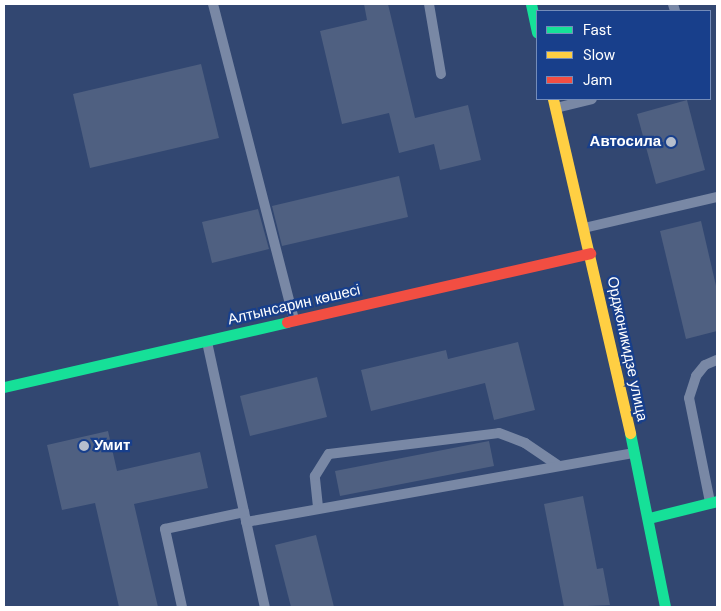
<!DOCTYPE html>
<meta charset="utf-8">
<style>
body{margin:0}
#map{position:relative;width:721px;height:611px;overflow:hidden;background:#324771;font-family:"DM Sans",sans-serif}
div>[style]{position:absolute}
.building>*{inset:0;background:#4f6081}
.lane>*{height:10px;margin:-5px;padding:0 5px;transform-origin:5px;border-radius:5px;background:#7988a5}
.fast>*{height:11px;margin:-5.5px;padding:0 5.5px;transform-origin:5.5px;border-radius:5.5px;background:#16e098}
.slow>*{height:11px;margin:-5.5px;padding:0 5.5px;transform-origin:5.5px;border-radius:5.5px;background:#ffcf43}
.jam>*{height:11px;margin:-5.5px;padding:0 5.5px;transform-origin:5.5px;border-radius:5.5px;background:#f24e42}
.dots>*{width:14px;height:14px;translate:-50% -50%;box-sizing:border-box;border:2px solid #183f8b;border-radius:50%}
span{translate:-50% -50%;white-space:nowrap;text-align:center;line-height:1.15;-webkit-text-stroke:4.5px #183f8b;paint-order:stroke}
.poi-label{font-size:15px;color:#fff;font-weight:700}
.right{translate:-100% -50%;text-align:right}
.left{translate:0 -50%;text-align:left}
.street-label{font-size:15px;color:#fff}
.frame{position:absolute;inset:0;border:5px solid #fff;pointer-events:none}
.legend{position:absolute;left:536px;top:10px;width:175px;height:90px;box-sizing:border-box;background:#183f8b;border:1px solid #748cb9;margin:0;padding:6px 9px;list-style:none;font-size:15px;color:#fff}
.legend li{display:flex;align-items:center;gap:10px;height:25px}
.legend b{width:25px;border:1px solid #748cb9}
</style>
<div id="map">
<div class="building">
<i style="clip-path:polygon(364px 4px,388px 4px,415px 118px,468px 105px,481px 160px,440px 170px,434px 144px,399px 153px,389px 113px,342px 124px,320px 31px,367px 20px)"></i>
<i style="clip-path:polygon(201px 64px,219px 138px,90px 168px,73px 94px)"></i>
<i style="clip-path:polygon(687px 100px,705px 170px,656px 184px,637px 114px)"></i>
<i style="clip-path:polygon(399px 176px,408px 217px,282px 246px,272px 206px)"></i>
<i style="clip-path:polygon(258px 209px,269px 249px,212px 263px,202px 222px)"></i>
<i style="clip-path:polygon(701px 221px,717px 290px,717px 331px,686px 339px,660px 231px)"></i>
<i style="clip-path:polygon(518px 342px,535px 410px,494px 420px,485px 383px,371px 411px,361px 370px,446px 350px,448px 359px)"></i>
<i style="clip-path:polygon(317px 377px,327px 417px,250px 436px,240px 396px)"></i>
<i style="clip-path:polygon(108px 431px,117px 471px,200px 452px,208px 488px,134px 504px,158px 607px,119px 607px,95px 503px,62px 510px,47px 445px)"></i>
<i style="clip-path:polygon(489px 441px,494px 466px,340px 496px,335px 471px)"></i>
<i style="clip-path:polygon(583px 496px,597px 569px,603px 568px,610px 605px,564px 607px,544px 504px)"></i>
<i style="clip-path:polygon(316px 535px,334px 607px,291px 607px,275px 545px)"></i>
</div>
<div class="lane">
<i style="left:213px;top:4px;width:326px;rotate:75.6deg"></i>
<i style="left:429px;top:4px;width:71px;rotate:80.3deg"></i>
<i style="left:673px;top:4px;width:7px;rotate:74deg"></i>
<i style="left:556px;top:108px;width:37px;rotate:-14deg"></i>
<i style="left:584px;top:228px;width:137px;rotate:-13.1deg"></i>
<i style="left:207px;top:342px;width:271px;rotate:77.7deg"></i>
<i style="left:710px;top:502px;width:106px;rotate:-101.4deg"></i>
<i style="left:689px;top:398px;width:23px;rotate:-72deg"></i>
<i style="left:696px;top:376px;width:14px;rotate:-51deg"></i>
<i style="left:705px;top:365px;width:13px;rotate:-23deg"></i>
<i style="left:318px;top:507px;width:31px;rotate:-96deg"></i>
<i style="left:315px;top:476px;width:26px;rotate:-58deg"></i>
<i style="left:329px;top:454px;width:171px;rotate:-7deg"></i>
<i style="left:499px;top:433px;width:28px;rotate:21deg"></i>
<i style="left:525px;top:443px;width:41px;rotate:34.1deg"></i>
<i style="left:246px;top:522px;width:393px;rotate:-10.1deg"></i>
<i style="left:182px;top:607px;width:80px;rotate:-102.3deg"></i>
<i style="left:165px;top:529px;width:81px;rotate:-12.1deg"></i>
</div>
<div class="fast">
<i style="left:531px;top:4px;width:29px;rotate:78deg"></i>
<i style="left:4px;top:387px;width:290px;rotate:-12.9deg"></i>
<i style="left:630px;top:433px;width:177px;rotate:78.6deg"></i>
<i style="left:649px;top:518px;width:70px;rotate:-14deg"></i>
</div>
<div class="slow">
<i style="left:553px;top:99px;width:343px;rotate:77deg"></i>
</div>
<div class="jam">
<i style="left:287px;top:322px;width:311px;rotate:-12.8deg"></i>
</div>
<div class="dots">
<i style="left:671px;top:142px;background:#b7bfcd"></i>
<i style="left:84px;top:446px;background:#b7bfcd"></i>
</div>
<div class="poi-label">
<span class="right" style="left:661px;top:142px">Автосила</span>
<span class="left" style="left:94px;top:446px">Умит</span>
</div>
<div class="street-label">
<span style="left:294px;top:305px;rotate:-13deg">Алтынсарин көшесі</span>
<span style="left:627px;top:349px;rotate:78deg">Орджоникидзе улица</span>
</div>
<div class="frame"></div>
<ul class="legend">
<li><b style="height:6px;background:#16e098"></b>Fast</li>
<li><b style="height:6px;background:#ffcf43"></b>Slow</li>
<li><b style="height:6px;background:#f24e42"></b>Jam</li>
</ul>
</div>
